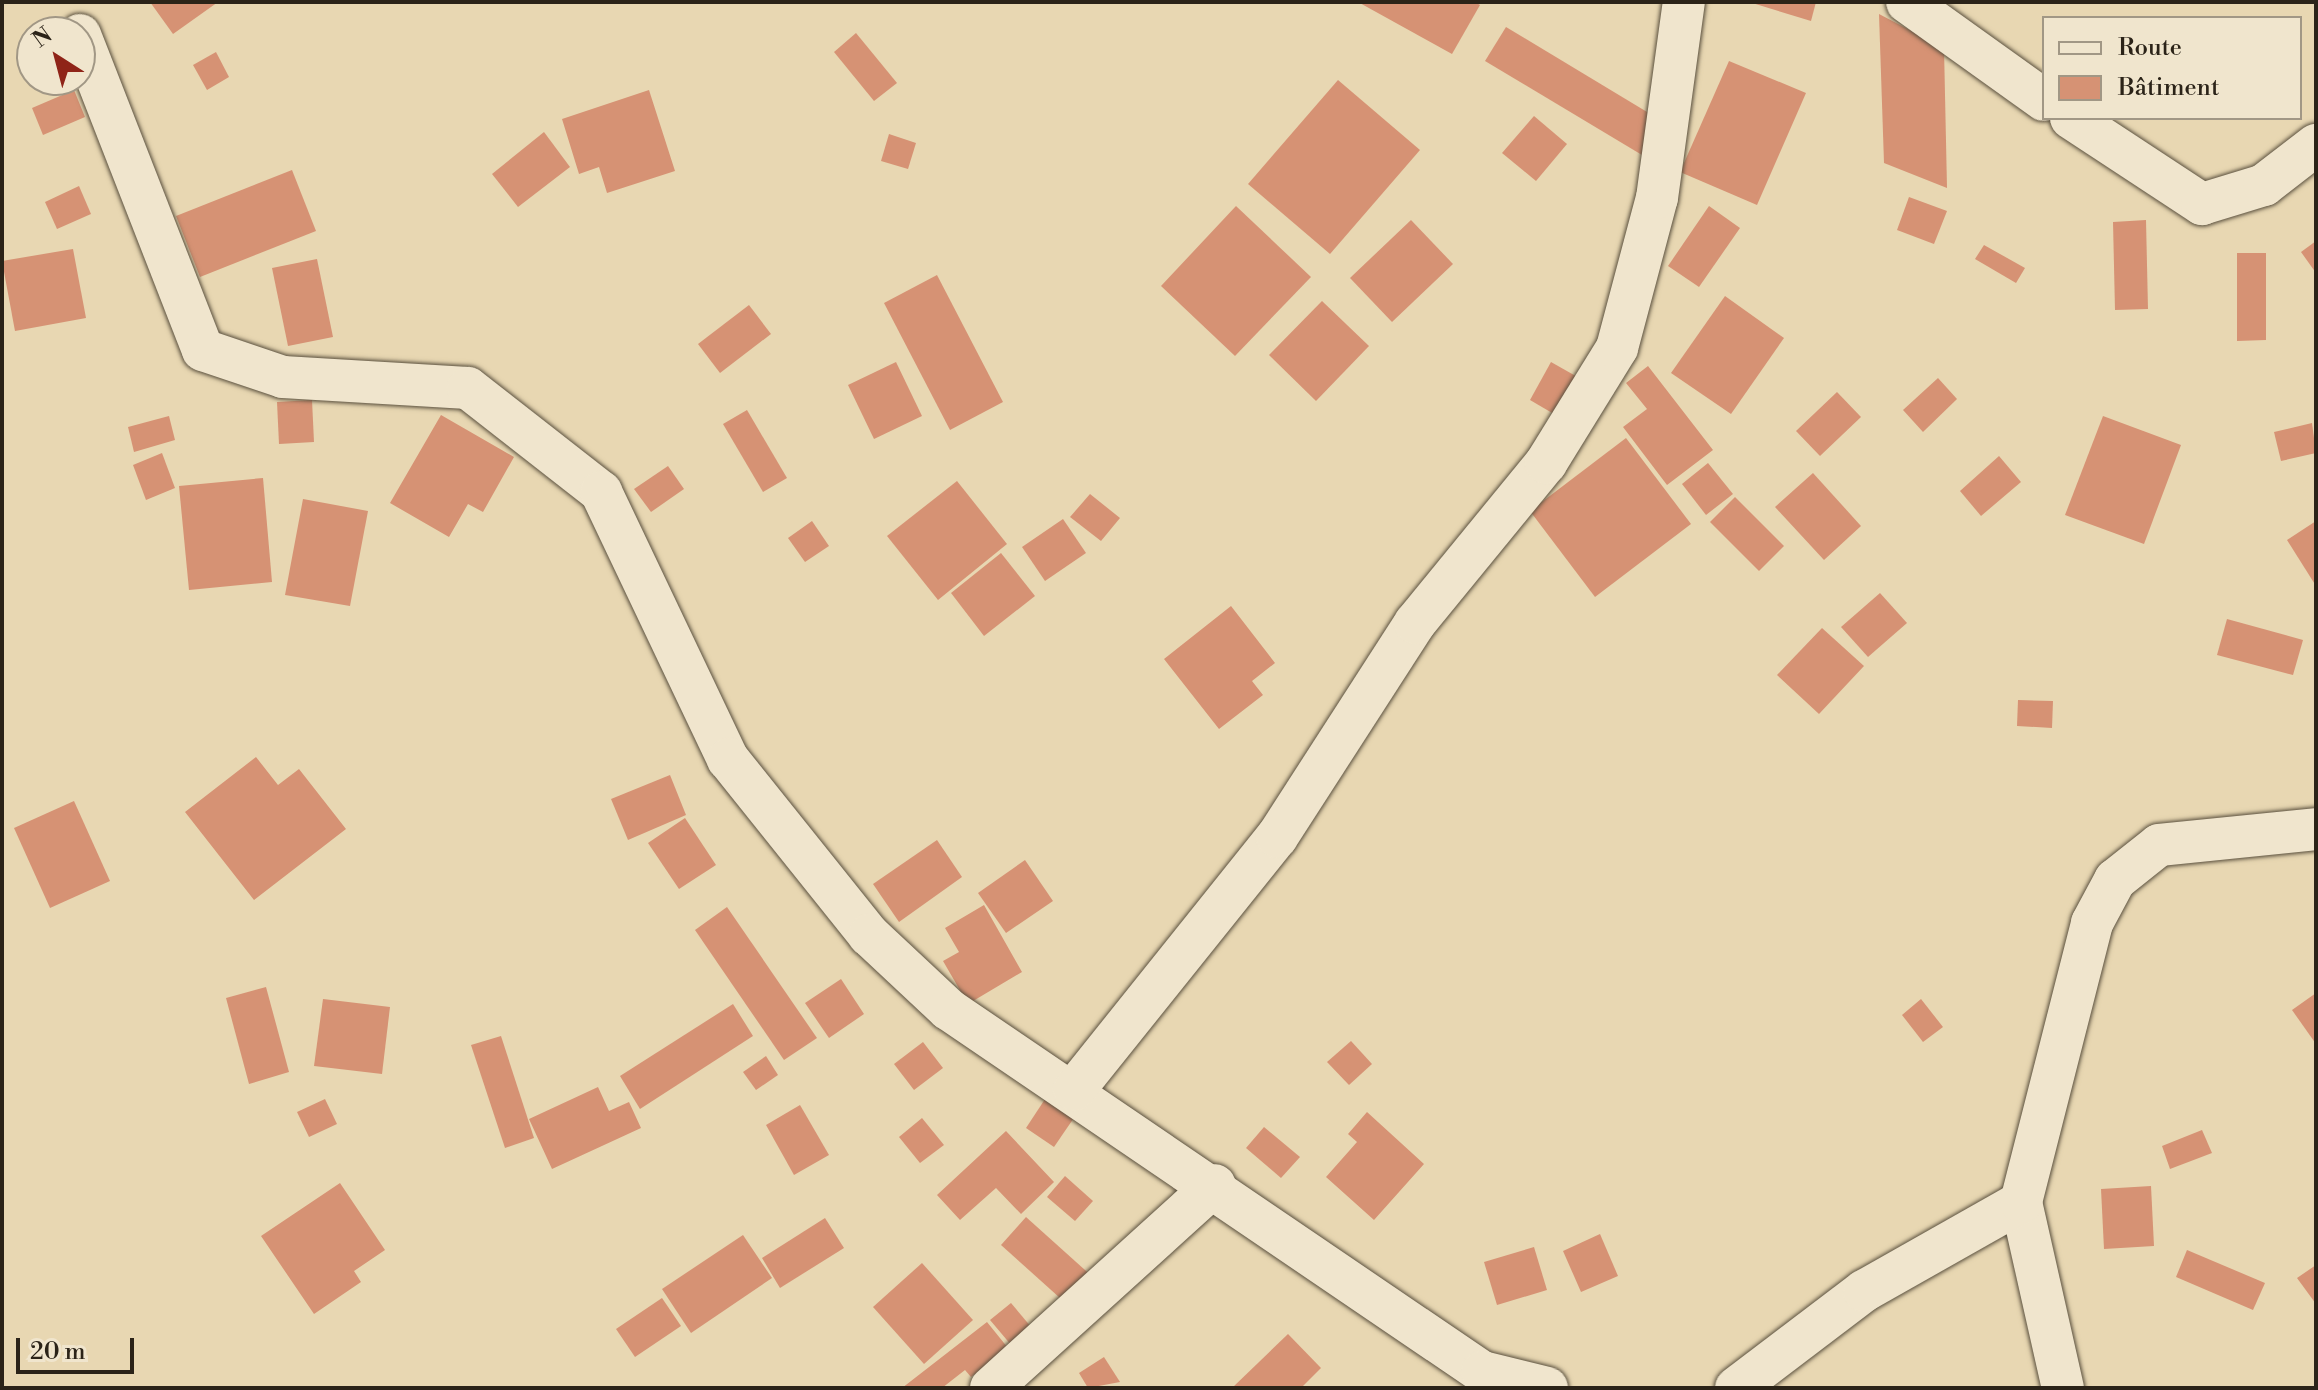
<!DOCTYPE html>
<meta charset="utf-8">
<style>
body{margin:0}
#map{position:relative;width:2318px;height:1390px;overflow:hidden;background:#e8d7b2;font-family:"Libre Bodoni",serif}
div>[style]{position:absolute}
.building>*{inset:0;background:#d69274}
.roads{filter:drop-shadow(0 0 2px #5a503e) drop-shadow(0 0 2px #5a503e)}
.street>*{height:42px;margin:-21px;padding:0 21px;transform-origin:21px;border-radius:21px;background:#f0e5cd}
span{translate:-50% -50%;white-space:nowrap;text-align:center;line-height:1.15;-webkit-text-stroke:7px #f0e5cd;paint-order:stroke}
.frame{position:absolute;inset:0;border:4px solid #2b2318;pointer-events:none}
.legend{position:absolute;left:2042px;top:16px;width:260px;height:104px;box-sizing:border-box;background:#f0e5cd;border:2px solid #a19785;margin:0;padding:10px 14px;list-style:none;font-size:24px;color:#2b2318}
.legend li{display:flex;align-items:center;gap:16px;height:40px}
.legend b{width:40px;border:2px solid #a19785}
.north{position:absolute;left:16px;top:16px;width:80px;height:80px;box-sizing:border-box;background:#f0e5cd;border:2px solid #a19785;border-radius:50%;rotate:324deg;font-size:22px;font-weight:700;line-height:32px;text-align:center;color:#2b2318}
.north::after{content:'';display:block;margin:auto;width:28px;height:36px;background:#8f2418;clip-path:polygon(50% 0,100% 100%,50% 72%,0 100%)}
.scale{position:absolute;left:16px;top:1338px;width:118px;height:36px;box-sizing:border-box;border:4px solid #2b2318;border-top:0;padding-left:10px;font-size:24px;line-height:28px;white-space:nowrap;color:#2b2318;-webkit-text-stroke:6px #f0e5cd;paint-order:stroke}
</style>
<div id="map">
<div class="building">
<i style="clip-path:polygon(150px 2px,218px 2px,173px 34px)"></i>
<i style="clip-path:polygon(1358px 2px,1475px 2px,1480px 5px,1452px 54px)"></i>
<i style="clip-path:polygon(1749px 2px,1816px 2px,1811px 21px)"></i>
<i style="clip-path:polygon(1879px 14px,1944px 48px,1947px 188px,1884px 163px)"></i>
<i style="clip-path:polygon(1506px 27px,1662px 121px,1642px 155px,1485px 61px)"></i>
<i style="clip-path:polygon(856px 33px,897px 83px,874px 101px,834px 52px)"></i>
<i style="clip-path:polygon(216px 52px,229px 77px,207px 90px,193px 65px)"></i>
<i style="clip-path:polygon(1729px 61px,1806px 93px,1757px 205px,1680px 172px)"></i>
<i style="clip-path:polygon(1338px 80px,1420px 150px,1330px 254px,1248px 184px)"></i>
<i style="clip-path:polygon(74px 90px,85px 117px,43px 135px,32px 108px)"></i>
<i style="clip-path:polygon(649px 90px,675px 171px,607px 193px,599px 167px,579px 174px,562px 119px)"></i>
<i style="clip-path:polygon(1534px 116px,1567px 144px,1536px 181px,1502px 153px)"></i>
<i style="clip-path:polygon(544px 132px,570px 167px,518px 207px,492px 174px)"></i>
<i style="clip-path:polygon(889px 134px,916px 143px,908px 169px,881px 161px)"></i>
<i style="clip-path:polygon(292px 170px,316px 231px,200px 277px,176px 216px)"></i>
<i style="clip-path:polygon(79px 186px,91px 214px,57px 229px,45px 202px)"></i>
<i style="clip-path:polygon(1909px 197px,1947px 211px,1934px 244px,1897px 230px)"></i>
<i style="clip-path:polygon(1236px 206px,1311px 277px,1235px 356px,1161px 286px)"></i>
<i style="clip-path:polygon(1709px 206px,1740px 228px,1699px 287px,1668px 266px)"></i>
<i style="clip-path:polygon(1411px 220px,1453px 264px,1392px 322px,1350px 278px)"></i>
<i style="clip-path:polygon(2146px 220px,2148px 309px,2115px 310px,2113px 222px)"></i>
<i style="clip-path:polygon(2316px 241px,2316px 273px,2301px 252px)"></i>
<i style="clip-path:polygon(1984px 245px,2025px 268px,2016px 283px,1975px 259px)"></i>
<i style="clip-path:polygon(73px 249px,86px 318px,15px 331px,2px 261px)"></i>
<i style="clip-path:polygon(2237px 253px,2266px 253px,2266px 340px,2237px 341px)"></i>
<i style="clip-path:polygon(317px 259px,333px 337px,288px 346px,272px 268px)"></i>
<i style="clip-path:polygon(937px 275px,1003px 402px,950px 430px,884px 303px)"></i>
<i style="clip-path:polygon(1725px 296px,1784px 338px,1731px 414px,1671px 373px)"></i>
<i style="clip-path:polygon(1322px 301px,1369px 346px,1316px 401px,1269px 355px)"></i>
<i style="clip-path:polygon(749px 305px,771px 334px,720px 373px,698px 344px)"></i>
<i style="clip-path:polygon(896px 362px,922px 416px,874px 439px,848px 385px)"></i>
<i style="clip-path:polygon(1551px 362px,1581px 379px,1559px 417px,1530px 400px)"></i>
<i style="clip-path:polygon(1648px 366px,1713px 450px,1667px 485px,1623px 427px,1647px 409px,1626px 383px)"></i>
<i style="clip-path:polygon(1938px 378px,1957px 399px,1923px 432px,1903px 410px)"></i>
<i style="clip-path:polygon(1837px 392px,1861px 417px,1820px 456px,1796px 431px)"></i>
<i style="clip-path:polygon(312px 400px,314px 442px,279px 444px,277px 402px)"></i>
<i style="clip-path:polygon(747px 410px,787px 478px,763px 492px,723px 424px)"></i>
<i style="clip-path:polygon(441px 415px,514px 457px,483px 512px,468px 504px,449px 537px,390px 503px)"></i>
<i style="clip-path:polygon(169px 416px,175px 440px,134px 452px,128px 427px)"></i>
<i style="clip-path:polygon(2103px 416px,2181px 445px,2144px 544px,2065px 515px)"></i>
<i style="clip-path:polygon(2312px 423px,2316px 453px,2281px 461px,2274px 432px)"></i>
<i style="clip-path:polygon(1626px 438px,1691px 524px,1595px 597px,1530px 511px)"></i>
<i style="clip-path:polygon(162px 453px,175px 488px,146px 500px,133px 465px)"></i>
<i style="clip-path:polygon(1999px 456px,2021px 482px,1981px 516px,1960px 491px)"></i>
<i style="clip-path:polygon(1708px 463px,1733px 494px,1706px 515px,1682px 484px)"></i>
<i style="clip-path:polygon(668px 466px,684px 489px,651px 512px,634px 489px)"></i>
<i style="clip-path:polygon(1813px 473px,1861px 526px,1824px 560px,1775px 507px)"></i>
<i style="clip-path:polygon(263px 478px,272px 582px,189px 590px,179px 486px)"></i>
<i style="clip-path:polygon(957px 481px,1007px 544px,938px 600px,887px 536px)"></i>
<i style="clip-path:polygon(1090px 494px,1120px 518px,1101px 541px,1070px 517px)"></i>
<i style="clip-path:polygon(1735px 497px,1784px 546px,1759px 571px,1710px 522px)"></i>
<i style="clip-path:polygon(303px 499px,368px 511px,350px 606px,285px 595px)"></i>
<i style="clip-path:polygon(1063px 519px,1086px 553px,1045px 581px,1022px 547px)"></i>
<i style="clip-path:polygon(812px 521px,829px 546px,805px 562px,788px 538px)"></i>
<i style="clip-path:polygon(2316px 521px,2316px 586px,2287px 540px)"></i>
<i style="clip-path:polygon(1001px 553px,1035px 596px,984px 636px,951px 593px)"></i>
<i style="clip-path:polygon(1880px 593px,1907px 623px,1868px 657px,1841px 627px)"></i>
<i style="clip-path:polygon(1231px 606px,1275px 663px,1252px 681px,1263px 695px,1219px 729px,1164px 659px)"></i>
<i style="clip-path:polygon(2227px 619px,2303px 640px,2293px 675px,2217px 655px)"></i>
<i style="clip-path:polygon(1822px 628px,1864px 666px,1819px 714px,1777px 675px)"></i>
<i style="clip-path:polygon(2018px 700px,2053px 701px,2052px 728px,2017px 726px)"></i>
<i style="clip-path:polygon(256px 757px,278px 785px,299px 769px,346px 829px,254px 900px,185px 812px)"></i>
<i style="clip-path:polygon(670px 775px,686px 815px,628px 840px,611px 799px)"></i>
<i style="clip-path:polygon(74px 801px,110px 881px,50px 908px,14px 828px)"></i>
<i style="clip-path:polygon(685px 818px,716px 865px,679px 889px,648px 843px)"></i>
<i style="clip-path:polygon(937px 840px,962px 877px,899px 922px,873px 884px)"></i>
<i style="clip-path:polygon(1025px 860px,1053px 901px,1006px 933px,978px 893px)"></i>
<i style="clip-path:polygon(984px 905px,1022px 972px,968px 1004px,943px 961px,959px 952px,945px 928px)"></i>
<i style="clip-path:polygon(727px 907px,817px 1038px,784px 1060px,695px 930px)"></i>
<i style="clip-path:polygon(841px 979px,864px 1014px,829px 1038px,805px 1003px)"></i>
<i style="clip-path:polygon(266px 987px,289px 1072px,249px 1084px,226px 998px)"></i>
<i style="clip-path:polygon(2316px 993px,2316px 1044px,2292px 1010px)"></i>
<i style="clip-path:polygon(323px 999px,390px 1007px,382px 1074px,314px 1066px)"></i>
<i style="clip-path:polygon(1921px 999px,1943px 1027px,1923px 1042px,1902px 1015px)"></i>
<i style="clip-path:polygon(733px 1004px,753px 1036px,640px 1109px,620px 1076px)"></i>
<i style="clip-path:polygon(501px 1036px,534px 1138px,505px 1148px,471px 1045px)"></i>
<i style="clip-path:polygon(1351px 1041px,1372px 1064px,1349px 1085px,1327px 1062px)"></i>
<i style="clip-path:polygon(923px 1042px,943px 1068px,914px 1090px,894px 1064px)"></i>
<i style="clip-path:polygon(766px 1056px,778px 1075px,756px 1090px,743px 1072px)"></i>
<i style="clip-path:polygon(598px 1087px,609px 1111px,629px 1102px,641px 1128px,552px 1169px,529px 1119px)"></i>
<i style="clip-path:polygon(1051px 1090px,1080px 1109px,1054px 1147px,1026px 1128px)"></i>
<i style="clip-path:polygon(325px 1099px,337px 1124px,309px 1137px,297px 1112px)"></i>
<i style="clip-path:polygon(800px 1105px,829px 1155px,794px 1175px,766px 1125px)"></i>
<i style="clip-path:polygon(1367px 1112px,1424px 1164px,1374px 1220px,1326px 1177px,1357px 1142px,1348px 1134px)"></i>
<i style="clip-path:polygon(922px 1118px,944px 1145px,920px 1163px,899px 1137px)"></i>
<i style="clip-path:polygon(1264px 1127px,1300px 1157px,1281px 1178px,1246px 1148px)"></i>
<i style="clip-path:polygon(2202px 1130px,2212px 1153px,2170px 1169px,2162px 1146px)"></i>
<i style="clip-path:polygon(1006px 1131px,1054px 1182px,1021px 1214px,996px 1188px,960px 1220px,937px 1195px)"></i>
<i style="clip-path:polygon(1065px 1176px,1093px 1201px,1075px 1221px,1047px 1197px)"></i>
<i style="clip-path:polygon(340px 1183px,385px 1250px,354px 1271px,361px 1282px,314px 1314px,261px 1236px)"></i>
<i style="clip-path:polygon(2151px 1186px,2154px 1246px,2104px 1249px,2101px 1189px)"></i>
<i style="clip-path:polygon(1026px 1217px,1095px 1279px,1070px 1307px,1001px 1245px)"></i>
<i style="clip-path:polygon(825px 1218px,844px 1248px,780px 1288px,762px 1258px)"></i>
<i style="clip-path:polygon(1600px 1234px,1618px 1276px,1581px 1292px,1563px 1251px)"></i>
<i style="clip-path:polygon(743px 1235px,772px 1278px,691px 1333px,662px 1289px)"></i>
<i style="clip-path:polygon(1534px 1247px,1547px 1290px,1497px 1305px,1484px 1262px)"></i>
<i style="clip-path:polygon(2187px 1250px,2265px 1283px,2253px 1310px,2176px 1277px)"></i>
<i style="clip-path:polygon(922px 1263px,973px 1320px,924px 1364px,873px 1307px)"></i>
<i style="clip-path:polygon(2316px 1265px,2316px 1304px,2297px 1278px)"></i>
<i style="clip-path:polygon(662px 1298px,681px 1326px,635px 1357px,616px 1329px)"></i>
<i style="clip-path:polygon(1011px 1303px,1037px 1334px,1017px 1352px,990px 1320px)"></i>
<i style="clip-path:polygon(987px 1322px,1008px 1348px,971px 1377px,965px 1370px,942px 1388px,902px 1388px)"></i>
<i style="clip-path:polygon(1288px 1334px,1321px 1368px,1301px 1388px,1232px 1388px)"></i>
<i style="clip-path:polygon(1104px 1357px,1120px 1382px,1088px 1388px,1079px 1373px)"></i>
</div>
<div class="roads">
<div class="street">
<i style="left:1907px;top:2px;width:168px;rotate:35.6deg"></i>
<i style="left:80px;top:35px;width:338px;rotate:68.7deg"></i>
<i style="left:203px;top:350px;width:84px;rotate:18.6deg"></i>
<i style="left:283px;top:377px;width:185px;rotate:3.4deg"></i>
<i style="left:468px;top:388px;width:169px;rotate:38deg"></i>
<i style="left:601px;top:492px;width:296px;rotate:64.6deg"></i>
<i style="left:728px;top:759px;width:226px;rotate:51.3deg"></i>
<i style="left:869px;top:935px;width:108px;rotate:43.1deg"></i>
<i style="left:948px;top:1009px;width:646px;rotate:34.21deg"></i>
<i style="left:1482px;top:1372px;width:67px;rotate:13.8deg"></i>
<i style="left:2071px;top:118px;width:157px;rotate:33.3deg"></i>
<i style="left:2202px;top:204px;width:65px;rotate:-17deg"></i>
<i style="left:2264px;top:185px;width:66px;rotate:-37.6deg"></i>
<i style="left:1074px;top:1090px;width:324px;rotate:-51.3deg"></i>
<i style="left:1277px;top:837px;width:255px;rotate:-57.2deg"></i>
<i style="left:1415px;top:623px;width:207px;rotate:-50.7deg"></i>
<i style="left:1546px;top:463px;width:135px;rotate:-58.3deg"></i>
<i style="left:1617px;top:348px;width:155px;rotate:-75.1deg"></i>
<i style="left:1657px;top:198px;width:198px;rotate:-82.2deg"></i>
<i style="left:2021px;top:1202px;width:191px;rotate:77.3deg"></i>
<i style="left:991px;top:1388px;width:302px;rotate:-42.2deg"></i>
<i style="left:1736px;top:1388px;width:161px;rotate:-37.2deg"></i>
<i style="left:1864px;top:1291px;width:180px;rotate:-29.5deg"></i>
<i style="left:2021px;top:1202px;width:288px;rotate:-75.7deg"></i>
<i style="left:2092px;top:923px;width:49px;rotate:-61.9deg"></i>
<i style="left:2115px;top:880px;width:56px;rotate:-38.5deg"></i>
<i style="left:2159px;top:845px;width:158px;rotate:-5.8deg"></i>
</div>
</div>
<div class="frame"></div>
<ul class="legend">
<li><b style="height:10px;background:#f0e5cd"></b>Route</li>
<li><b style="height:22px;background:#d69274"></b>Bâtiment</li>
</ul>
<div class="north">N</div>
<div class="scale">20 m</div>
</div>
